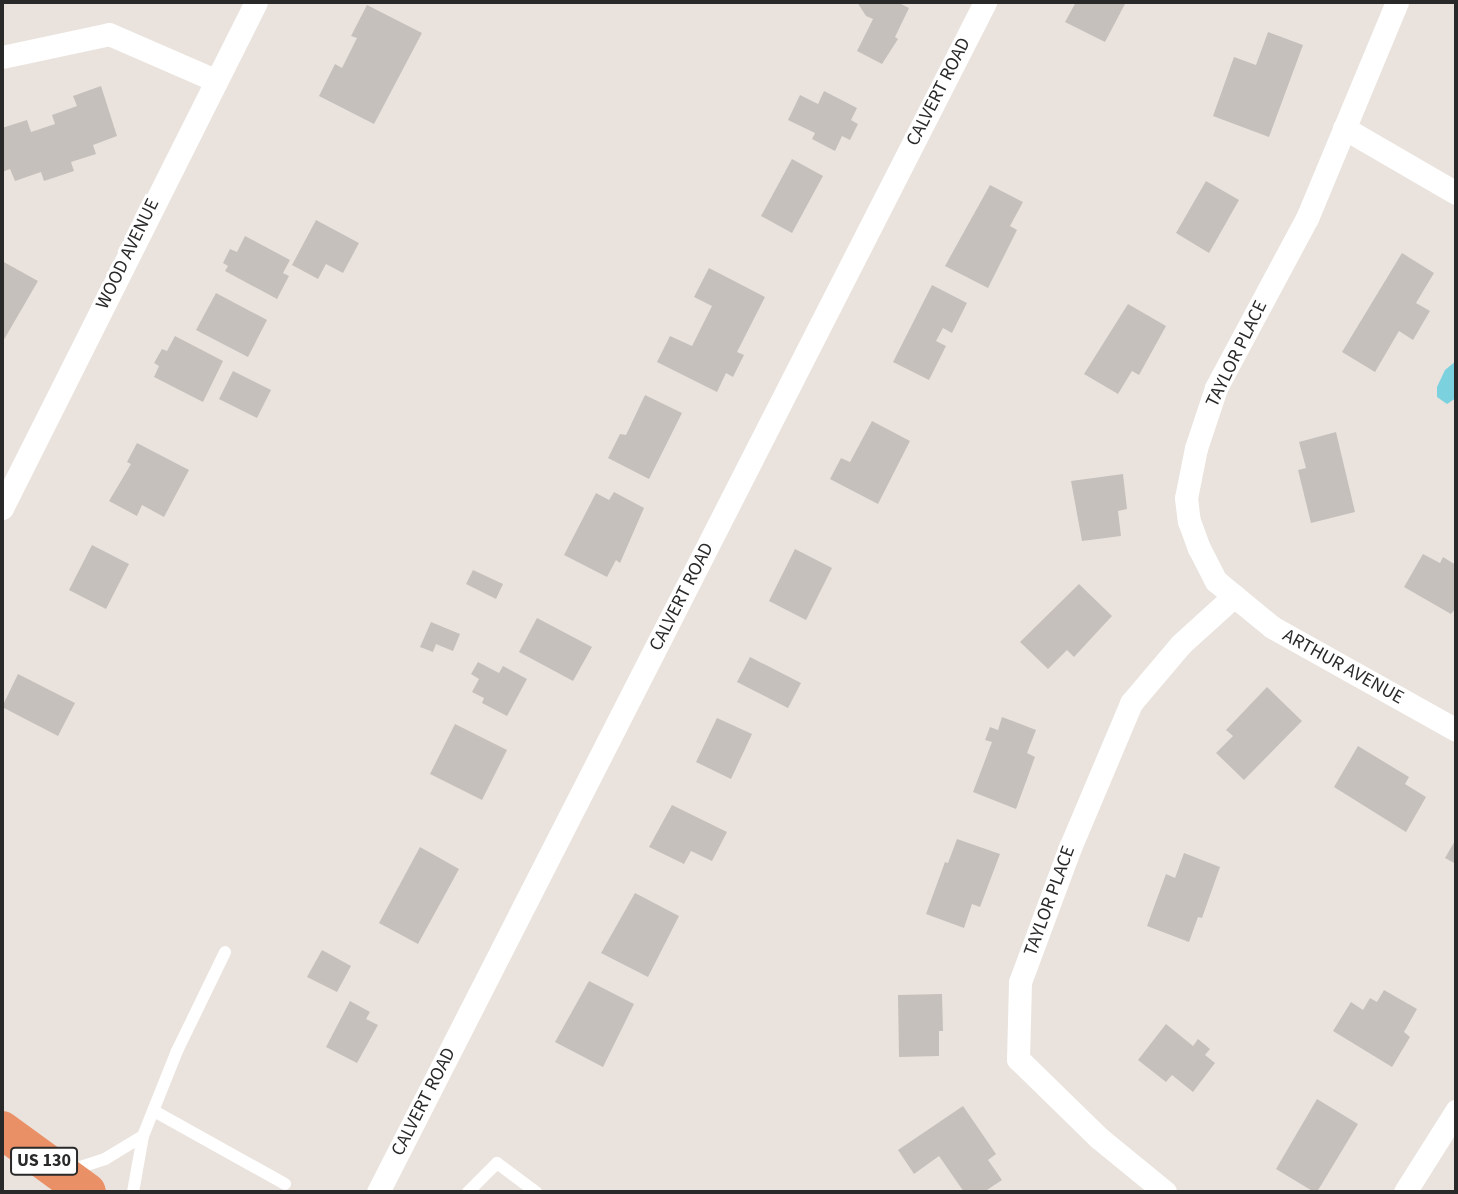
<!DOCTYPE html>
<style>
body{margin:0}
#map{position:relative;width:1458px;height:1194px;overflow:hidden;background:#eae3dd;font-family:"Source Sans 3",sans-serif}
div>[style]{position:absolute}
.water>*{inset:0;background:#7cd1df}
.building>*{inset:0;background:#c5c0bc}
.lane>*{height:12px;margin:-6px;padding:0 6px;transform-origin:6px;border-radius:6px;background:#fff}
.street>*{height:23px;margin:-11.5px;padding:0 11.5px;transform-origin:11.5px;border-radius:11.5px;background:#fff}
.highway>*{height:38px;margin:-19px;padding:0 19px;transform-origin:19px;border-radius:19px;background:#ea9067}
span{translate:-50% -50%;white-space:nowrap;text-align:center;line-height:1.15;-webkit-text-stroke:6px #fff;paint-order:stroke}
.shield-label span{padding:2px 5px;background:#fff;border:2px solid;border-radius:5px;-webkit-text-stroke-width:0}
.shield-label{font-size:18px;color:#292929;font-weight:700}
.street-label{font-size:19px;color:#292929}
.frame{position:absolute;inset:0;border:4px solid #292929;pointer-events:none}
</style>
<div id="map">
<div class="water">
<i style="clip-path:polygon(1456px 361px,1456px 398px,1447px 404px,1437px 397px,1437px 387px,1445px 370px)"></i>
</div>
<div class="building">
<i style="clip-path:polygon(857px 2px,897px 2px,909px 8px,895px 37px,898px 39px,882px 64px,857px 51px,873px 19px,866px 16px)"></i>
<i style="clip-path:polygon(1076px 2px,1126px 2px,1105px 42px,1065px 22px)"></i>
<i style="clip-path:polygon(367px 5px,422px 33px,374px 124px,319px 96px,335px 64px,342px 68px,357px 38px,351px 36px)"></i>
<i style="clip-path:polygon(1268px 32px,1303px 45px,1269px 137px,1213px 116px,1234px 57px,1256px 65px)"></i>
<i style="clip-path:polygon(101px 86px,117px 136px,93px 145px,96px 154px,71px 162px,74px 171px,44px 181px,41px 172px,15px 181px,10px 169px,2px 172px,2px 128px,27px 120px,31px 132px,55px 124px,52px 115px,77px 106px,73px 96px)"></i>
<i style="clip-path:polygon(824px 91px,857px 108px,851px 120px,858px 124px,850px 140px,842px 136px,835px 151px,812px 139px,815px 133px,788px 120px,800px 95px,818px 104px)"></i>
<i style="clip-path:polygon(792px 159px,823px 176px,792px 233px,761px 216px)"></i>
<i style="clip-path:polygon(1206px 181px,1239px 200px,1209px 253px,1176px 233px)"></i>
<i style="clip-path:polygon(990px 185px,1023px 202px,1010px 226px,1017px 230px,988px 288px,945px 266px)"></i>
<i style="clip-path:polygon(316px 220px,359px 243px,343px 273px,326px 264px,318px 279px,292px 265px)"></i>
<i style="clip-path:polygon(245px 236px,290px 260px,283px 273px,289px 276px,277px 299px,225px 271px,228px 266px,223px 263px,230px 249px,237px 252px)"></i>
<i style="clip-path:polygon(1402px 253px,1434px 273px,1416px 303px,1430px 311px,1413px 340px,1399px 331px,1375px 372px,1342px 352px)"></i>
<i style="clip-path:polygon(2px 261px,38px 281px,2px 343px)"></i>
<i style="clip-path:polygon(709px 268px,765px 297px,737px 352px,744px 355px,733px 377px,726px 373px,717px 392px,657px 362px,670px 336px,692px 346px,712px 306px,694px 297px)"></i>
<i style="clip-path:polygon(932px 285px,967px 303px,952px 333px,943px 328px,936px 341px,946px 346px,929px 380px,893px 362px)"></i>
<i style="clip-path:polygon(216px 293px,267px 320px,248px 357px,196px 330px)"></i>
<i style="clip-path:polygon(1128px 304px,1166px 326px,1139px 375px,1132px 371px,1118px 394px,1084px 374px)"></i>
<i style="clip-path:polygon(175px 336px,223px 361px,203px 402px,154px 377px,159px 366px,154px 363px,162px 349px,167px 351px)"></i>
<i style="clip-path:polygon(233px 371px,271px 390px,257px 418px,219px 399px)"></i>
<i style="clip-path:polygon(645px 395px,682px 413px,649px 479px,608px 458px,620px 434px,626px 435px)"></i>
<i style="clip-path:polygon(872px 421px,910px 441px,878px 504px,830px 479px,841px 458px,850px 462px)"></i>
<i style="clip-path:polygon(1336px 432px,1355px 512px,1311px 523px,1298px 470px,1306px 468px,1299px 442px)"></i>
<i style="clip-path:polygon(137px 443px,189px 470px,164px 517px,142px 505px,137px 516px,109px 501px,131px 464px,127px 462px)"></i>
<i style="clip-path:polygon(1123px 474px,1127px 509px,1118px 511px,1121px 536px,1082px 541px,1071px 481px)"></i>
<i style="clip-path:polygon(614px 492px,644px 508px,620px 563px,616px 560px,607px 577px,564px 555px,596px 493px,609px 500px)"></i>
<i style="clip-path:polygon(92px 545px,129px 564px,106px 609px,69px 590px)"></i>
<i style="clip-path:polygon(795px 549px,832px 568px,806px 620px,769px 601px)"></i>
<i style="clip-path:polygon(1423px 554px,1440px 563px,1443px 557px,1456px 565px,1456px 608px,1451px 614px,1404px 587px)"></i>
<i style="clip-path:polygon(473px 570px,503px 584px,496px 599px,466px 584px)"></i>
<i style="clip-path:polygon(1079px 584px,1112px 616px,1074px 657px,1067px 650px,1048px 669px,1020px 642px)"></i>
<i style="clip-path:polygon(537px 618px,592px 647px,573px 681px,519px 652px)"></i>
<i style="clip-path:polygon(431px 622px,460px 634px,453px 651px,436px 644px,433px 652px,420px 647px)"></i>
<i style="clip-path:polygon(750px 657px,801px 683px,788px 708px,737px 682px)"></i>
<i style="clip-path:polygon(478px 662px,499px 673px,503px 666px,527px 679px,507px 716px,482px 703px,484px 698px,472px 692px,479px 679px,471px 674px)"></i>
<i style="clip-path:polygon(18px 674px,75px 703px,58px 736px,2px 707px)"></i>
<i style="clip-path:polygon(1267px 687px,1302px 721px,1244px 780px,1216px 753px,1233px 736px,1226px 730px)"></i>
<i style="clip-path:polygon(1002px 717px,1036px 730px,1027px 753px,1035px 757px,1016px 809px,973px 792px,992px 742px,985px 740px,990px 727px,998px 730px)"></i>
<i style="clip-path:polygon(717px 718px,752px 734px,731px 779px,696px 762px)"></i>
<i style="clip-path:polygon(455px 724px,507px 750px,482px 800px,430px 774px)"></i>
<i style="clip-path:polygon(1358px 746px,1409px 777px,1405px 784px,1426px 797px,1406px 832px,1334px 787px)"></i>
<i style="clip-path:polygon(672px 805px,727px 832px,712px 861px,691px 851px,684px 864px,649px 847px)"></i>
<i style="clip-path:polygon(957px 839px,1000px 854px,980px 907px,972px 904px,964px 928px,926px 914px,945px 862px,948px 863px)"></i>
<i style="clip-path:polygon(1456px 839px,1456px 864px,1445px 858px)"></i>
<i style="clip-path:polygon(420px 847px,459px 869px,418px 944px,379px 923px)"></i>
<i style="clip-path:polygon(1184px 853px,1220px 867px,1202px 918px,1198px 917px,1189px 942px,1147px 926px,1166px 874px,1175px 878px)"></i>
<i style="clip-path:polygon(635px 893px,679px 916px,648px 977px,601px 953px)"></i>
<i style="clip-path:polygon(322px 950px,351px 966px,337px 992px,307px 977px)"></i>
<i style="clip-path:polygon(589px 981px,634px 1004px,603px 1067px,555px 1042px)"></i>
<i style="clip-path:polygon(1384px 990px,1417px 1009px,1404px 1032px,1410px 1037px,1392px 1067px,1333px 1031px,1351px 1002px,1363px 1010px,1370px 998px,1377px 1002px)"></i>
<i style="clip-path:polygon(942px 994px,943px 1031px,939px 1031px,939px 1056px,899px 1057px,898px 995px)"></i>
<i style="clip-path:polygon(350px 1001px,370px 1012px,366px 1019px,378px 1025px,357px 1063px,326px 1047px)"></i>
<i style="clip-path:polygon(1166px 1024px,1193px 1046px,1198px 1039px,1210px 1049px,1205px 1055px,1215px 1063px,1193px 1092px,1172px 1075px,1166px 1082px,1138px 1060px)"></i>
<i style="clip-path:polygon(1317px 1099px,1358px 1124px,1317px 1192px,1314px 1192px,1276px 1169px)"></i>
<i style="clip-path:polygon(963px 1106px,996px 1154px,988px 1160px,1002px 1180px,984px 1192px,964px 1192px,939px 1156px,914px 1174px,898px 1150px)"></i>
</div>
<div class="lane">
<i style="left:154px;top:1111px;width:150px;rotate:29.1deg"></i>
<i style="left:143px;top:1136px;width:92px;rotate:-68.2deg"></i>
<i style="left:177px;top:1051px;width:110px;rotate:-64.1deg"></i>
<i style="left:68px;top:1171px;width:39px;rotate:-18deg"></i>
<i style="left:105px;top:1159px;width:44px;rotate:-31.2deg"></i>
<i style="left:143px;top:1136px;width:57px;rotate:100.1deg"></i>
<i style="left:468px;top:1192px;width:41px;rotate:-45deg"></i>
<i style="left:497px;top:1163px;width:49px;rotate:36.6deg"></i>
</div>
<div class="street">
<i style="left:1397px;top:2px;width:234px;rotate:112.6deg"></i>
<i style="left:1307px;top:218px;width:193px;rotate:118.2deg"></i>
<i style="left:1216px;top:388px;width:63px;rotate:108.4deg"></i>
<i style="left:1196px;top:448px;width:51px;rotate:101.3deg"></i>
<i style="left:1186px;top:498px;width:23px;rotate:83deg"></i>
<i style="left:1189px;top:521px;width:29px;rotate:70deg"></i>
<i style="left:1199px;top:548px;width:37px;rotate:63deg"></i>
<i style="left:1216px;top:581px;width:72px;rotate:39.4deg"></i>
<i style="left:1272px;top:627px;width:211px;rotate:29.2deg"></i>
<i style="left:2px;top:57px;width:109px;rotate:-12.1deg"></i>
<i style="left:109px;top:34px;width:116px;rotate:23.5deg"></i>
<i style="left:1344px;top:128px;width:129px;rotate:30.1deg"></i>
<i style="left:2px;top:508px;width:566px;rotate:-63.34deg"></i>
<i style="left:378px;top:1192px;width:1336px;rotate:-62.97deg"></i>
<i style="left:1165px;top:1192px;width:85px;rotate:-140.7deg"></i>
<i style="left:1099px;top:1138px;width:113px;rotate:-135.7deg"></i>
<i style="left:1018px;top:1059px;width:77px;rotate:-88.5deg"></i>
<i style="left:1020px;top:982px;width:141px;rotate:-69.6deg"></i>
<i style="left:1069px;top:850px;width:160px;rotate:-67.1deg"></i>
<i style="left:1131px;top:703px;width:77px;rotate:-49.7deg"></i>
<i style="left:1181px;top:644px;width:72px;rotate:-42.2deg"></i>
<i style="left:1405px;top:1192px;width:96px;rotate:-57.8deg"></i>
</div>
<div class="highway">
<i style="left:2px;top:1130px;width:105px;rotate:36.1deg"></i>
</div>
<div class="shield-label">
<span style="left:44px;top:1161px">US 130</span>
</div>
<div class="street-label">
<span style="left:939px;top:92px;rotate:-63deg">CALVERT ROAD</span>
<span style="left:128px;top:254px;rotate:-64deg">WOOD AVENUE</span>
<span style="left:1237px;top:354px;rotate:-64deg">TAYLOR PLACE</span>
<span style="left:682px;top:597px;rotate:-63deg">CALVERT ROAD</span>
<span style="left:1343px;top:667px;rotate:29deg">ARTHUR AVENUE</span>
<span style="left:1050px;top:901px;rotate:-70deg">TAYLOR PLACE</span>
<span style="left:424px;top:1102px;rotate:-63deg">CALVERT ROAD</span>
</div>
<div class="frame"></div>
</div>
